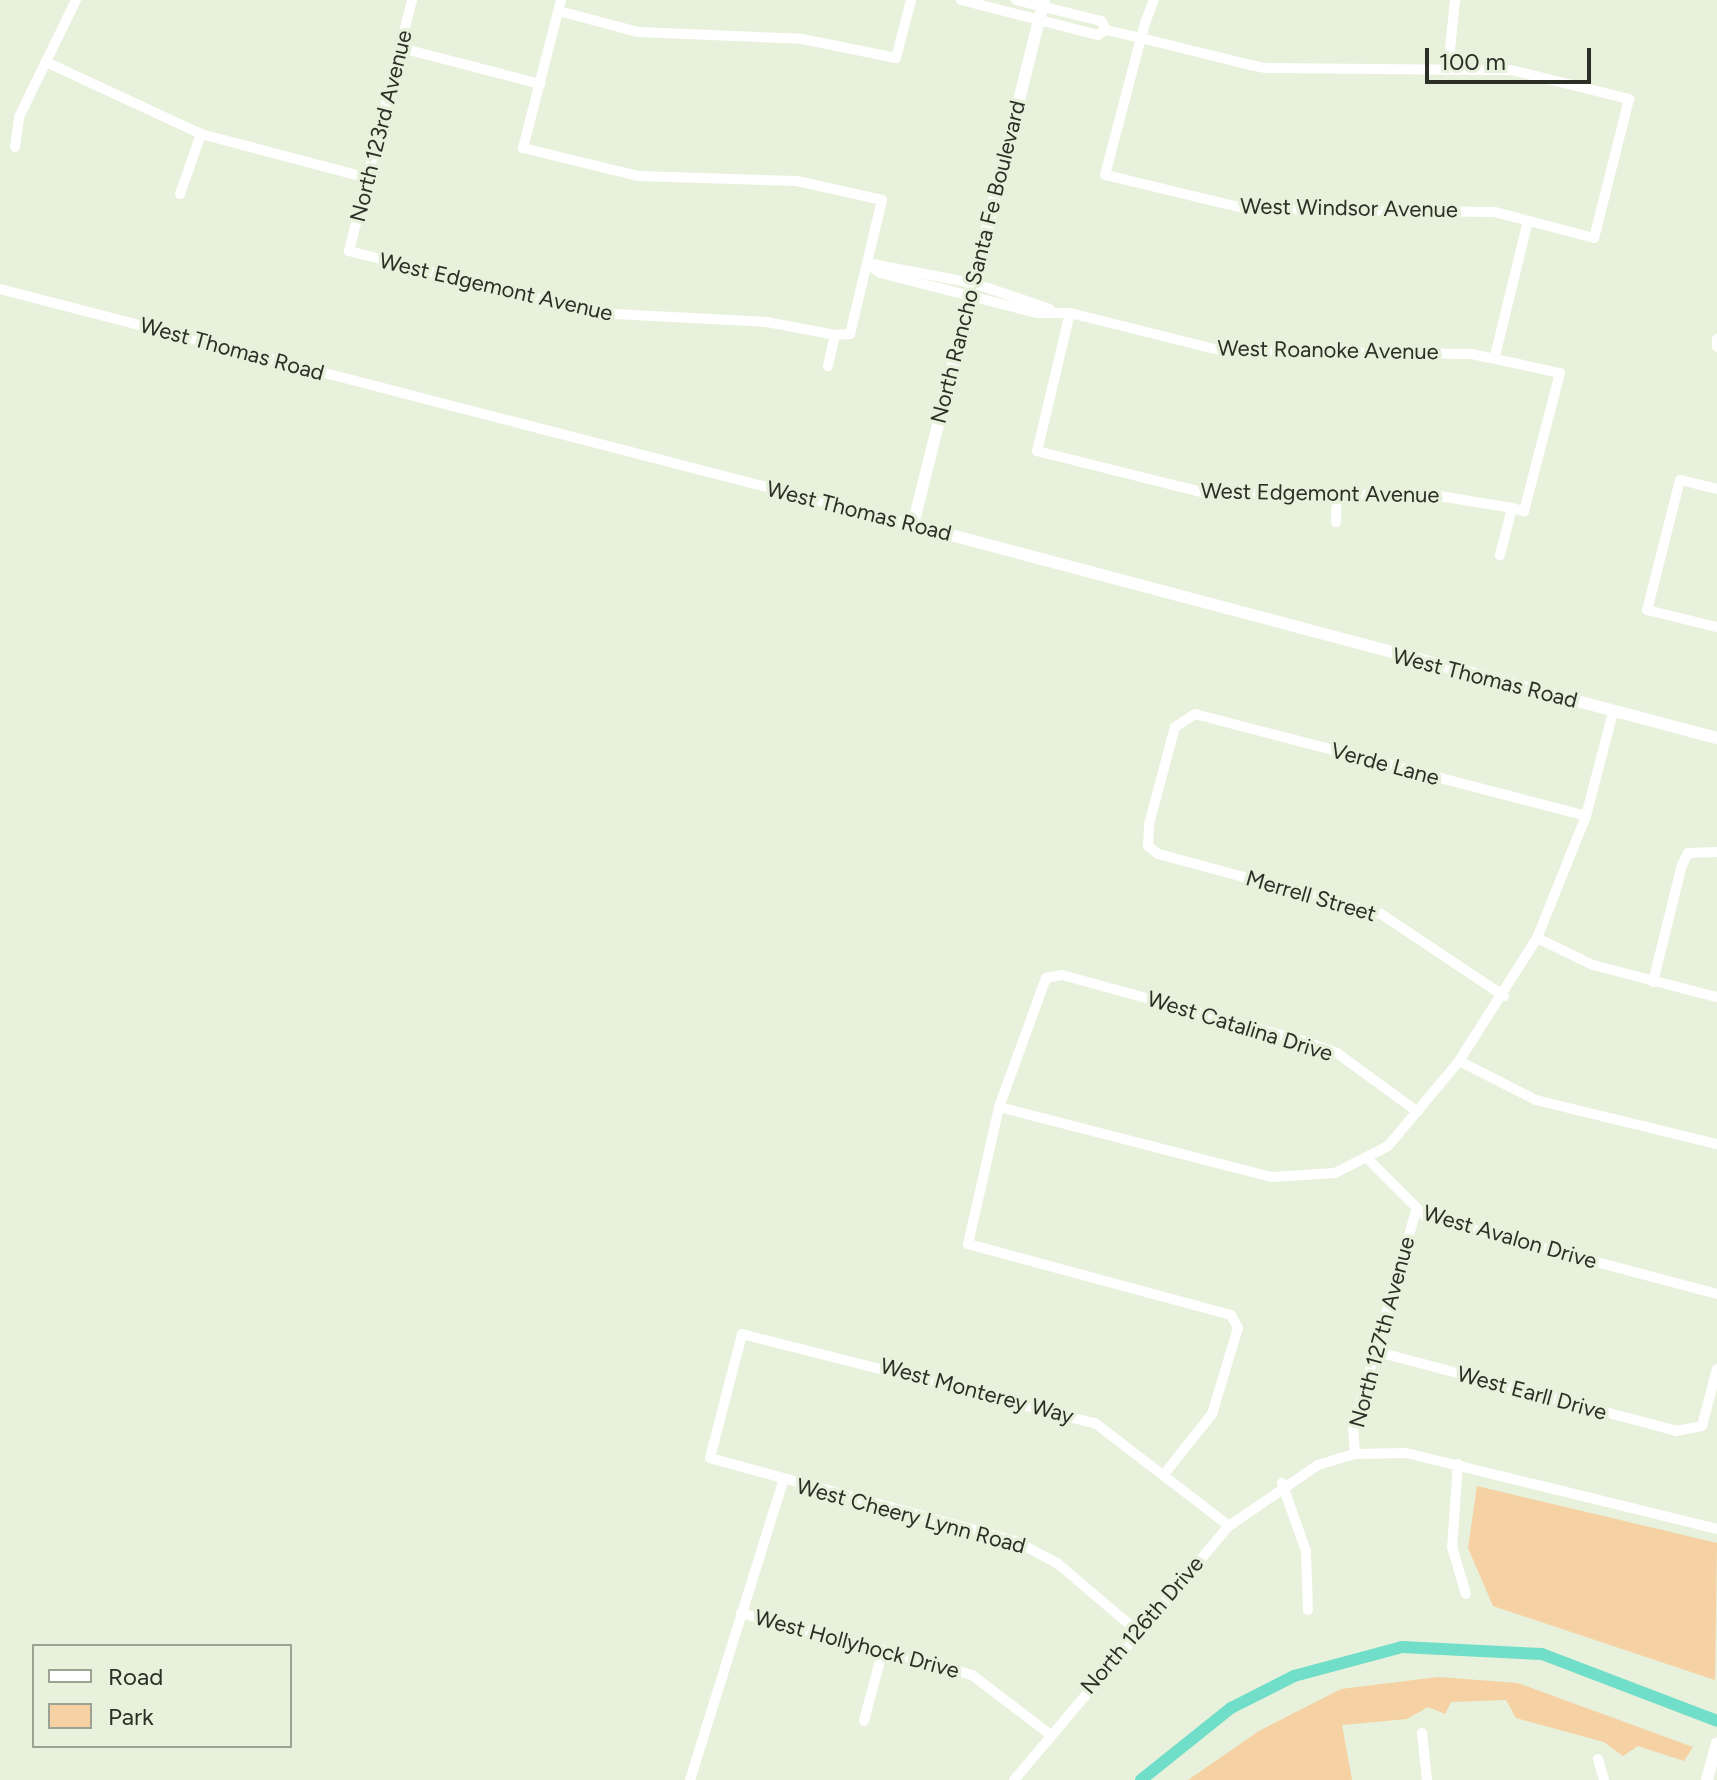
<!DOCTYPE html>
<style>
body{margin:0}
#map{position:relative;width:1717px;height:1780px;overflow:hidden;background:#e8f1db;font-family:Figtree,sans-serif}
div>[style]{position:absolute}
.green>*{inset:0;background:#f5d1a3}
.canal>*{height:12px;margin:-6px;padding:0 6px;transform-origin:6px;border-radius:6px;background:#70dec8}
.minor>*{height:10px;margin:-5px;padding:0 5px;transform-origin:5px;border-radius:5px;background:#fff}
.tertiary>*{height:12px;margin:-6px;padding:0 6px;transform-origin:6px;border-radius:6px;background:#fff}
span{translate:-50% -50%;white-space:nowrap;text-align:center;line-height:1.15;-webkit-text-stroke:7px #e8f1db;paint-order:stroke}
.street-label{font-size:22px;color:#2b2f26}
.legend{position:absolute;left:32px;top:1644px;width:260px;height:104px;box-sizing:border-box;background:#e8f1db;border:2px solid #9ca393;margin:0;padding:10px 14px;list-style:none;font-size:24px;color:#2b2f26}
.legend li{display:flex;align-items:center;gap:16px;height:40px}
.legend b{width:40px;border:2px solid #9ca393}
.scale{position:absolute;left:1425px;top:48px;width:166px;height:36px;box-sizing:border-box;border:4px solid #2b2f26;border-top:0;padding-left:10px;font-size:24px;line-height:28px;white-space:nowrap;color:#2b2f26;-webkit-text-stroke:6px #e8f1db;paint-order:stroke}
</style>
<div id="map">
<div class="green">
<i style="clip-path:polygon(1477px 1486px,1717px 1543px,1715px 1680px,1493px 1606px,1468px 1548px)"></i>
<i style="clip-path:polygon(1438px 1677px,1518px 1683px,1693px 1747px,1684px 1761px,1638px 1746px,1623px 1756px,1604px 1742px,1516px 1718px,1506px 1700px,1451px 1702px,1445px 1714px,1428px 1707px,1407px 1719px,1342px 1725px,1352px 1780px,1188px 1780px,1259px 1731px,1341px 1689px)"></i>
</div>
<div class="canal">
<i style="left:1141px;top:1780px;width:115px;rotate:-38.7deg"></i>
<i style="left:1231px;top:1708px;width:71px;rotate:-26.9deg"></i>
<i style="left:1294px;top:1676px;width:112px;rotate:-15deg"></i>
<i style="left:1402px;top:1647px;width:140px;rotate:2.9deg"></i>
<i style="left:1542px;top:1654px;width:187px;rotate:20.9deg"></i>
</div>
<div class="minor">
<i style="left:412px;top:0;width:259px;rotate:104.1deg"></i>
<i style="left:349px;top:251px;width:254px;rotate:14.1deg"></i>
<i style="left:595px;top:313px;width:172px;rotate:3deg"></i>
<i style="left:767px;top:322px;width:69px;rotate:10.8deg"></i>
<i style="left:561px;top:0;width:153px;rotate:104.4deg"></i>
<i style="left:523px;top:148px;width:118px;rotate:13.7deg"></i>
<i style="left:638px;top:176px;width:159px;rotate:1.8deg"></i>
<i style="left:797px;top:181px;width:87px;rotate:12.6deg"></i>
<i style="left:882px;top:200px;width:138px;rotate:103.4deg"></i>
<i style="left:850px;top:334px;width:15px;rotate:176deg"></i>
<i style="left:835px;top:335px;width:32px;rotate:103deg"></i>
<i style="left:961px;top:0;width:141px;rotate:14.3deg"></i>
<i style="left:1098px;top:35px;width:9px;rotate:-32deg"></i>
<i style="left:1016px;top:0;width:88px;rotate:13.9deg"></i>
<i style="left:1101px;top:21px;width:10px;rotate:61deg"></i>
<i style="left:559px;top:11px;width:82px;rotate:14.9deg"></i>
<i style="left:638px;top:32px;width:164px;rotate:2.4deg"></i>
<i style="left:802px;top:39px;width:96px;rotate:11.4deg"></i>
<i style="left:896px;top:58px;width:60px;rotate:-75.5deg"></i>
<i style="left:1106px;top:30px;width:36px;rotate:13deg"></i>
<i style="left:1141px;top:38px;width:112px;rotate:13.9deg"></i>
<i style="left:1250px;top:65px;width:15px;rotate:11deg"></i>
<i style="left:1265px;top:68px;width:246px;rotate:0.5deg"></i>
<i style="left:1511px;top:70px;width:122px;rotate:13.8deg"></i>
<i style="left:1629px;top:99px;width:143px;rotate:104.1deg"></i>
<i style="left:1594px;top:238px;width:102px;rotate:-165.3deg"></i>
<i style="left:1495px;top:212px;width:248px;rotate:-179.3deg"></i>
<i style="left:1247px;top:209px;width:146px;rotate:-166.5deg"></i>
<i style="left:1105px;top:175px;width:126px;rotate:-75.3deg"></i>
<i style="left:1137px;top:53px;width:31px;rotate:-75deg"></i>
<i style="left:1145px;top:23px;width:25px;rotate:-69deg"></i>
<i style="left:401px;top:48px;width:144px;rotate:14.5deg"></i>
<i style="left:46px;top:62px;width:171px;rotate:24.9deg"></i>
<i style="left:201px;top:134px;width:172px;rotate:14.8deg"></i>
<i style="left:1448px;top:69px;width:69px;rotate:-84.2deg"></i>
<i style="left:15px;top:147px;width:30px;rotate:-82deg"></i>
<i style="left:19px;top:117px;width:130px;rotate:-64deg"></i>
<i style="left:180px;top:194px;width:64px;rotate:-70.7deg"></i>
<i style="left:867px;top:263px;width:16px;rotate:38deg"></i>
<i style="left:880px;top:273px;width:162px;rotate:14.3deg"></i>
<i style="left:1037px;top:313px;width:33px"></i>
<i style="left:1070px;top:313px;width:157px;rotate:14deg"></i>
<i style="left:1222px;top:351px;width:250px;rotate:0.7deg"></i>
<i style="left:1472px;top:354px;width:90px;rotate:12.2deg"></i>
<i style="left:1560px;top:373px;width:143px;rotate:104.6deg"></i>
<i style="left:1524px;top:511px;width:12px;rotate:-166deg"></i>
<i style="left:1512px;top:508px;width:49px;rotate:104.3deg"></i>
<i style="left:867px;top:263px;width:108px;rotate:10.7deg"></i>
<i style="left:973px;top:283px;width:81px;rotate:18.7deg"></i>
<i style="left:0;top:289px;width:943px;rotate:14.49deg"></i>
<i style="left:1070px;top:313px;width:142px;rotate:103.4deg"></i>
<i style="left:1037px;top:451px;width:174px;rotate:14deg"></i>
<i style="left:1206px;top:493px;width:233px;rotate:0.7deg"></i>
<i style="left:1439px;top:496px;width:74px;rotate:9.3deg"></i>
<i style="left:1717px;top:339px;width:8px;rotate:90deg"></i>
<i style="left:1495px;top:356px;width:139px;rotate:-76.3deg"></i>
<i style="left:1717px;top:489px;width:38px;rotate:-166deg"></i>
<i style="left:1680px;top:480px;width:134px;rotate:104.2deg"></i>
<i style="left:1647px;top:610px;width:72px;rotate:13.7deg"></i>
<i style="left:1336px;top:522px;width:28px;rotate:-88deg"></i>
<i style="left:1537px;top:938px;width:62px;rotate:25.7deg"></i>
<i style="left:1593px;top:965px;width:128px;rotate:14.5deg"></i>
<i style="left:1653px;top:982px;width:121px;rotate:-76.1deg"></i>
<i style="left:1682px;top:865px;width:13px;rotate:-63deg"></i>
<i style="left:1688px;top:853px;width:29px;rotate:-2deg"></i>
<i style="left:1504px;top:996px;width:148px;rotate:-146.3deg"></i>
<i style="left:1381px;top:914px;width:231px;rotate:-164.9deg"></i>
<i style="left:1158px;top:854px;width:13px;rotate:-141deg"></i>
<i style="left:1148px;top:846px;width:22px;rotate:-87deg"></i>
<i style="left:1149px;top:824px;width:100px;rotate:-75deg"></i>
<i style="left:1175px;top:727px;width:24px;rotate:-33deg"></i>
<i style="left:1195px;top:714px;width:404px;rotate:14.6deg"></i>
<i style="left:1459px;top:1061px;width:86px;rotate:26.9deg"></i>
<i style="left:1536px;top:1100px;width:186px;rotate:13.7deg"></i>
<i style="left:999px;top:1107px;width:282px;rotate:14.4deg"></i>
<i style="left:1272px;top:1177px;width:63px;rotate:-3.6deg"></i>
<i style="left:1335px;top:1173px;width:59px;rotate:-27deg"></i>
<i style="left:1388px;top:1146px;width:111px;rotate:-50.1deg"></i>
<i style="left:1459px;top:1061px;width:146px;rotate:-57.6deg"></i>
<i style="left:1537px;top:938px;width:131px;rotate:-68.1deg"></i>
<i style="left:1586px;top:816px;width:107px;rotate:-75.4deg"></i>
<i style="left:1367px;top:1158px;width:83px;rotate:45deg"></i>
<i style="left:1426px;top:1217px;width:301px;rotate:14.8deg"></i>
<i style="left:1374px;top:1351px;width:312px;rotate:14.8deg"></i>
<i style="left:1676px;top:1431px;width:26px;rotate:-11deg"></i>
<i style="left:1702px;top:1426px;width:59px;rotate:-75.3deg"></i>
<i style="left:1355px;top:1454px;width:26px;rotate:-94deg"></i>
<i style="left:1353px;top:1428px;width:226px;rotate:-73.8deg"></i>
<i style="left:1458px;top:1464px;width:83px;rotate:94.1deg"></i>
<i style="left:1452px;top:1547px;width:49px;rotate:73.4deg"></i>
<i style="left:1165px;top:1473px;width:75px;rotate:-51.5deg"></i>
<i style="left:1212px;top:1414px;width:90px;rotate:-73.2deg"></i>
<i style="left:1238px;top:1328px;width:15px;rotate:-118deg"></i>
<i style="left:1231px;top:1315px;width:272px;rotate:-164.9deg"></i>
<i style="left:968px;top:1244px;width:140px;rotate:-77.2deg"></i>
<i style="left:999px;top:1107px;width:137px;rotate:-70deg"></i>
<i style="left:1046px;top:978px;width:16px;rotate:-11deg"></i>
<i style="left:1062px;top:975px;width:251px;rotate:15.3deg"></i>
<i style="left:1304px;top:1041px;width:35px;rotate:20deg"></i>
<i style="left:1337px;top:1053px;width:100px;rotate:36.1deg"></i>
<i style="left:1282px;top:1483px;width:72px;rotate:70.6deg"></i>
<i style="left:1306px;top:1551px;width:59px;rotate:88.1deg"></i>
<i style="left:741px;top:1613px;width:239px;rotate:15deg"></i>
<i style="left:972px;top:1675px;width:96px;rotate:37.3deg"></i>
<i style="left:1137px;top:1631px;width:105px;rotate:-139.6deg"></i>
<i style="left:1057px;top:1563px;width:47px;rotate:-152.4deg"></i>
<i style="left:1015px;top:1541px;width:316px;rotate:-164.8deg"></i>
<i style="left:710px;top:1458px;width:128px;rotate:-75.5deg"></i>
<i style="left:742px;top:1334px;width:364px;rotate:14.2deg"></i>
<i style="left:1095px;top:1423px;width:169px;rotate:37.5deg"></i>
<i style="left:864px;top:1721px;width:74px;rotate:-75.2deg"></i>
<i style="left:1422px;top:1733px;width:47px;rotate:83.9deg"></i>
<i style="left:1598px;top:1759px;width:22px;rotate:74deg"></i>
<i style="left:690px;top:1780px;width:313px;rotate:-72.7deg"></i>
<i style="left:1014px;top:1780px;width:333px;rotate:-49.8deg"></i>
<i style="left:1229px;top:1526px;width:108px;rotate:-34.4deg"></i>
<i style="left:1318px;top:1465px;width:39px;rotate:-17deg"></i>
<i style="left:1355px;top:1454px;width:51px;rotate:-1.1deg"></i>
<i style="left:1406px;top:1453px;width:320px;rotate:13.7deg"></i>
</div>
<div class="tertiary">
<i style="left:1044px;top:0;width:541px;rotate:104.01deg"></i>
<i style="left:913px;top:525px;width:832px;rotate:14.84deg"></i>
<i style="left:1707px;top:1780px;width:38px;rotate:-75deg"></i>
</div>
<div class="street-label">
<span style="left:381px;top:126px;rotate:-76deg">North 123rd Avenue</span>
<span style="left:1349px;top:208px;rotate:1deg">West Windsor Avenue</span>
<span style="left:978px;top:262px;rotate:-76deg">North Rancho Santa Fe Boulevard</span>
<span style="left:496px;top:287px;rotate:13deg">West Edgemont Avenue</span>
<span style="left:232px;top:349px;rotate:15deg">West Thomas Road</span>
<span style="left:1328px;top:350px;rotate:1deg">West Roanoke Avenue</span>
<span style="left:1320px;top:493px;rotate:1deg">West Edgemont Avenue</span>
<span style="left:859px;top:511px;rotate:14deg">West Thomas Road</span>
<span style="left:1485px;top:678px;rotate:14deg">West Thomas Road</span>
<span style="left:1385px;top:764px;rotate:15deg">Verde Lane</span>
<span style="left:1311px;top:896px;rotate:16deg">Merrell Street</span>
<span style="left:1240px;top:1026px;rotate:17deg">West Catalina Drive</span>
<span style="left:1510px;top:1237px;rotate:16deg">West Avalon Drive</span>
<span style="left:1382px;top:1332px;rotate:-75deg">North 127th Avenue</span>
<span style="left:977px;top:1391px;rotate:15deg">West Monterey Way</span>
<span style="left:1532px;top:1393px;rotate:15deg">West Earll Drive</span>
<span style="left:911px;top:1516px;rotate:15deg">West Cheery Lynn Road</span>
<span style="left:1142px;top:1625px;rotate:-49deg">North 126th Drive</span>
<span style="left:857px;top:1644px;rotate:15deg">West Hollyhock Drive</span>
</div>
<ul class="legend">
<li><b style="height:10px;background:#fff"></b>Road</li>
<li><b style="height:22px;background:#f5d1a3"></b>Park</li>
</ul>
<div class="scale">100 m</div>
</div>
